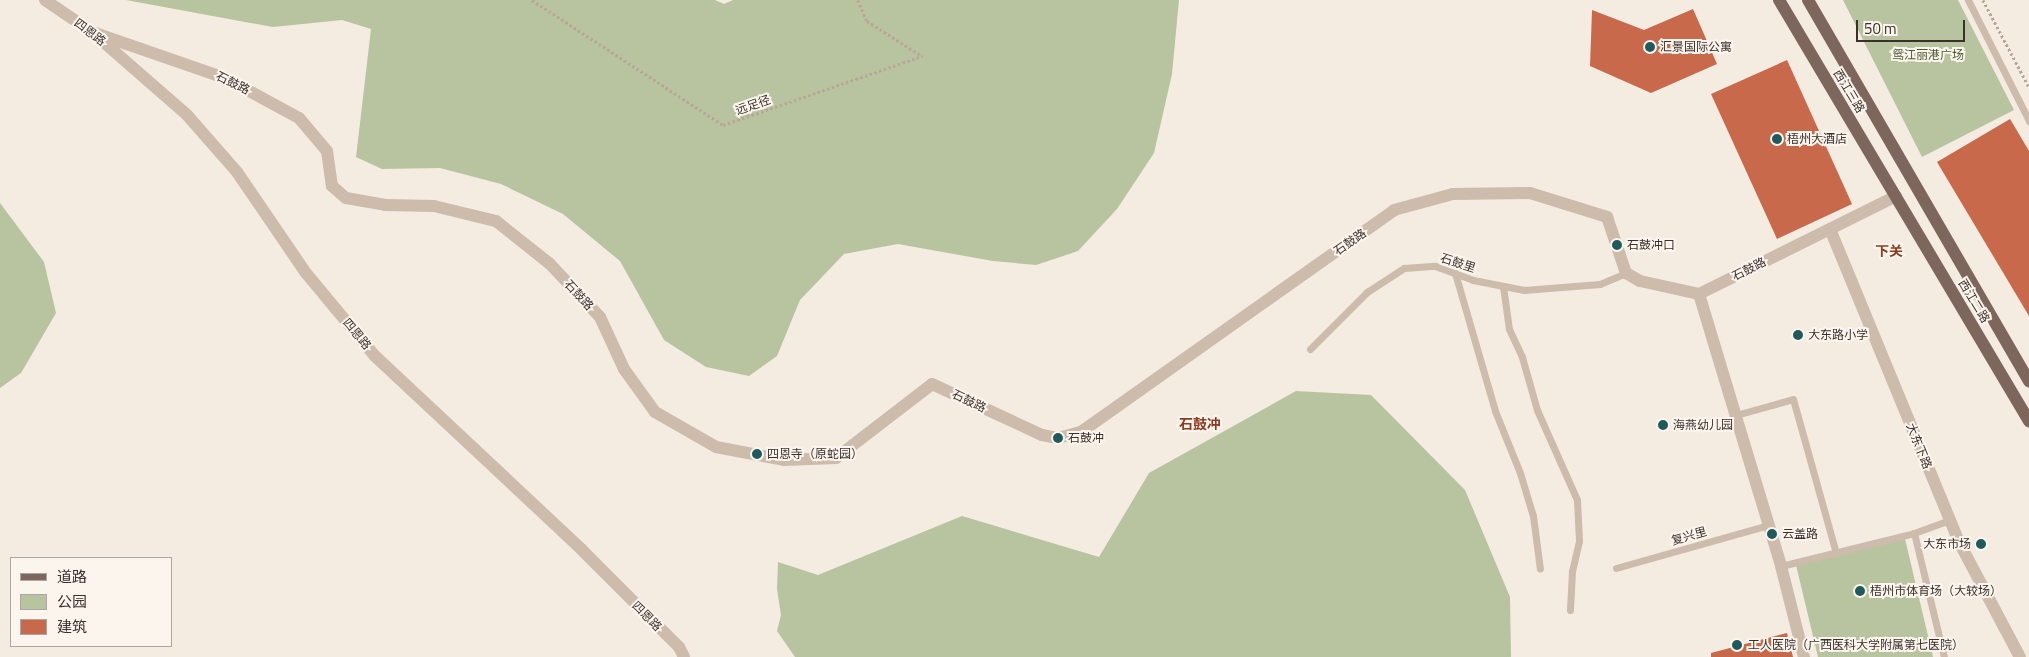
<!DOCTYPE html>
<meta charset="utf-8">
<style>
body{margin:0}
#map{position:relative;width:2029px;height:657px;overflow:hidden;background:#f4ebe1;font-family:"Titillium Web","Noto Sans SC",sans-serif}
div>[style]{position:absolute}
.green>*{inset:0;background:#b8c4a0}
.building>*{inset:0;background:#c8694b}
.path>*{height:2.5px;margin-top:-1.25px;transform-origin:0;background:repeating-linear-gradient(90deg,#b9a596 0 2.5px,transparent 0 5px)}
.service>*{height:7px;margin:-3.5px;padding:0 3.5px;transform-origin:3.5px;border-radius:3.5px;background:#cdbbac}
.minor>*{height:12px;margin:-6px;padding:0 6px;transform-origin:6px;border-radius:6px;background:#cdbbac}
.primary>*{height:12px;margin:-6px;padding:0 6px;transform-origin:6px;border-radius:6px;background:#7d675c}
.dots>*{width:14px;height:14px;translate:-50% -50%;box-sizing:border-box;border:2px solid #fbf5ee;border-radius:50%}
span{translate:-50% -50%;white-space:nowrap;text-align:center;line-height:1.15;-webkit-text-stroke:4px #fbf5ee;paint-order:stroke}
.street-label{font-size:12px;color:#3b302b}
.poi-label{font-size:12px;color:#3b302b}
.left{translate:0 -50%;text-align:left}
.right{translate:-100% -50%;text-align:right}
.park-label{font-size:12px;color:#4a5a2e}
.neighbourhood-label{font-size:14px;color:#8c3b22;font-weight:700}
.legend{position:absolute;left:10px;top:557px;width:162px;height:90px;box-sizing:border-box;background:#fbf5ee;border:1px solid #aea6a0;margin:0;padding:6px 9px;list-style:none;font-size:15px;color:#3b302b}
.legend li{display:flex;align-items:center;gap:10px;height:25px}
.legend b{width:25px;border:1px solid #aea6a0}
.scale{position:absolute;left:1856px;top:20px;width:109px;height:22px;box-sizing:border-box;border:2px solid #3b302b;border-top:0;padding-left:6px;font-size:15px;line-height:18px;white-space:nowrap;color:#3b302b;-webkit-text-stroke:4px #fbf5ee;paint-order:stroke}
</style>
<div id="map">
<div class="green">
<i style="clip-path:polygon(126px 0,715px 0,724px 4px,733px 0,1179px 0,1172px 74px,1154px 153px,1117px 209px,1078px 251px,1036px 265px,993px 261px,898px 244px,844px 254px,800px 300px,777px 356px,749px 376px,706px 367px,664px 340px,620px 261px,563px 214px,501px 184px,440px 168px,382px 169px,356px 157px,371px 29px,342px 20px,273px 27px)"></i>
<i style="clip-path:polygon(1843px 0,1958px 0,2014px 110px,1922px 157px)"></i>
<i style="clip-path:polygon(0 203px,44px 262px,56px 313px,21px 373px,0 388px)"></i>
<i style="clip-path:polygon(1296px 391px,1371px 395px,1465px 490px,1510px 597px,1511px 657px,795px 657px,777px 631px,781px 615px,777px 589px,778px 562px,818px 575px,962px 516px,1099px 557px,1149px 473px)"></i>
<i style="clip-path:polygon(1905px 539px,1933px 657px,1818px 657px,1796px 565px)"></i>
</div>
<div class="building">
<i style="clip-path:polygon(1693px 9px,1717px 64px,1651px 93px,1590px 66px,1592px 10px,1644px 30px)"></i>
<i style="clip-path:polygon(1787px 60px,1852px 204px,1777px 239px,1711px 94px)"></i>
<i style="clip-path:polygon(2010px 119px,2029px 151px,2029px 316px,1937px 162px)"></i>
<i style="clip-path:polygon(1787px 633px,1793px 657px,1711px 657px,1711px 653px)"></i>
</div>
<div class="path">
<i style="left:532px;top:0;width:228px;rotate:33.2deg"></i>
<i style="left:723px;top:125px;width:211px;rotate:-19.1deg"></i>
<i style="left:858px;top:0;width:23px;rotate:67deg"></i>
<i style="left:867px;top:21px;width:65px;rotate:32.5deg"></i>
<i style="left:1983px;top:0;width:98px;rotate:62.1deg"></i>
</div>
<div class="service">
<i style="left:1968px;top:0;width:136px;rotate:63.2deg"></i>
<i style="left:1455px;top:273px;width:144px;rotate:73.8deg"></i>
<i style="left:1495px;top:411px;width:67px;rotate:68deg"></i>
<i style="left:1520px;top:473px;width:45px;rotate:73.2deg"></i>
<i style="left:1533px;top:516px;width:53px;rotate:82.5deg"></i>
<i style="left:1503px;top:286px;width:43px;rotate:82.1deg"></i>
<i style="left:1509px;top:329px;width:31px;rotate:65deg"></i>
<i style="left:1522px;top:357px;width:55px;rotate:74.2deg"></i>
<i style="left:1537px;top:410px;width:98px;rotate:66deg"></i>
<i style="left:1577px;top:500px;width:41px;rotate:87.2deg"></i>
<i style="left:1579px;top:541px;width:31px;rotate:103deg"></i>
<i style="left:1572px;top:571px;width:39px;rotate:93deg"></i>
<i style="left:1310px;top:349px;width:81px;rotate:-45deg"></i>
<i style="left:1367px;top:292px;width:44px;rotate:-33deg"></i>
<i style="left:1404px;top:268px;width:31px;rotate:-4deg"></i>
<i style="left:1435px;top:266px;width:40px;rotate:20.2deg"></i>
<i style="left:1473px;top:280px;width:52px;rotate:11.1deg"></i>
<i style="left:1524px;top:290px;width:76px;rotate:-4.5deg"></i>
<i style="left:1600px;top:284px;width:28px;rotate:-23deg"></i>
<i style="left:1736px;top:415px;width:59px;rotate:-15.7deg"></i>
<i style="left:1793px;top:399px;width:160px;rotate:74.4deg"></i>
<i style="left:1914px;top:533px;width:128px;rotate:76.4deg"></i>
<i style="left:1781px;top:566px;width:137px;rotate:-13.9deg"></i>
<i style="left:1914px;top:533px;width:38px;rotate:-20deg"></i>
<i style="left:1616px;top:568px;width:159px;rotate:-15.7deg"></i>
</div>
<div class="minor">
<i style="left:45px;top:0;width:57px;rotate:34.2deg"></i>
<i style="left:92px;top:32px;width:126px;rotate:41.1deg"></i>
<i style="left:187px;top:115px;width:76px;rotate:48.7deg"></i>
<i style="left:237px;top:172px;width:122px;rotate:55.7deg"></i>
<i style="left:306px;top:273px;width:108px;rotate:50.3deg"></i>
<i style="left:375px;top:356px;width:284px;rotate:43.1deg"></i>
<i style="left:582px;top:550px;width:137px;rotate:45deg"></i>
<i style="left:679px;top:647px;width:11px;rotate:63deg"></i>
<i style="left:92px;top:32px;width:141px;rotate:19.1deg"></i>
<i style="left:225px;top:78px;width:84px;rotate:28.4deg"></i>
<i style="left:299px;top:118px;width:43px;rotate:49.7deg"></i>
<i style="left:327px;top:151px;width:35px;rotate:82deg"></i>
<i style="left:332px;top:186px;width:18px;rotate:41deg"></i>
<i style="left:346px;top:198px;width:40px;rotate:10deg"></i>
<i style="left:385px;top:205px;width:49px;rotate:1.2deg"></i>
<i style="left:434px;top:206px;width:64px;rotate:13.6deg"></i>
<i style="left:496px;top:221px;width:69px;rotate:38.5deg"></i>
<i style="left:550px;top:264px;width:73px;rotate:46.7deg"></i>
<i style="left:600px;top:317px;width:57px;rotate:65.2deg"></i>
<i style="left:624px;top:369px;width:53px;rotate:54.2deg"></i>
<i style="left:655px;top:412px;width:70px;rotate:29.8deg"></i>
<i style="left:716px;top:447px;width:69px;rotate:10.8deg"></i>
<i style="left:784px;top:460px;width:52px;rotate:-2.2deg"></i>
<i style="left:836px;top:458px;width:121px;rotate:-37.6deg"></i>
<i style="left:932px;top:384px;width:121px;rotate:24.9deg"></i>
<i style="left:1042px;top:435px;width:16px;rotate:11deg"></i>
<i style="left:1058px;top:438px;width:24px;rotate:-15deg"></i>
<i style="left:1081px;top:432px;width:384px;rotate:-35.3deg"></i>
<i style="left:1394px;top:210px;width:61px;rotate:-15.2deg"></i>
<i style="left:1453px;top:194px;width:77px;rotate:-0.7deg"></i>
<i style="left:1530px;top:193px;width:81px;rotate:17.3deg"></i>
<i style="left:1607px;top:217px;width:59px;rotate:71.3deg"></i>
<i style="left:1626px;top:273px;width:16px;rotate:30deg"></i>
<i style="left:1640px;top:281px;width:60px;rotate:12.4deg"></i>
<i style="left:1699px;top:294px;width:220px;rotate:-26.4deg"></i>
<i style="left:1830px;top:229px;width:339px;rotate:67.6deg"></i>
<i style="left:1959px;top:542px;width:130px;rotate:62.1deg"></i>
<i style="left:1699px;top:294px;width:284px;rotate:73.2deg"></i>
<i style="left:1781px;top:566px;width:94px;rotate:75.8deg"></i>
</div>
<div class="primary">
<i style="left:1779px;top:0;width:490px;rotate:59.3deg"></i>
<i style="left:1808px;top:0;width:441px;rotate:59.9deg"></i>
</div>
<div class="dots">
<i style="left:1650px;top:47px;background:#1f5a5e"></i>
<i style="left:1777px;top:139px;background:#1f5a5e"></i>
<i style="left:1617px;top:245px;background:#1f5a5e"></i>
<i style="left:1798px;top:335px;background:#1f5a5e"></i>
<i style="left:1663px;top:425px;background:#1f5a5e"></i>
<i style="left:1058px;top:438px;background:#1f5a5e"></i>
<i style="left:757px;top:454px;background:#1f5a5e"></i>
<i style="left:1772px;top:534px;background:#1f5a5e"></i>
<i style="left:1981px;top:544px;background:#1f5a5e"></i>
<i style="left:1860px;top:591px;background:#1f5a5e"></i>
<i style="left:1737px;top:645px;background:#1f5a5e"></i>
</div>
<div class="street-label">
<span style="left:90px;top:32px;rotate:37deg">四恩路</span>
<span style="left:233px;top:83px;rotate:26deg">石鼓路</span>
<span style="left:1849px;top:91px;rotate:59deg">西江三路</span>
<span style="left:753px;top:105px;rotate:-19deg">远足径</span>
<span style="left:1350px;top:242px;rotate:-35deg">石鼓路</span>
<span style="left:1458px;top:263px;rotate:18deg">石鼓里</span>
<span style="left:1749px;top:269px;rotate:-27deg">石鼓路</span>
<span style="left:579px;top:295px;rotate:47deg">石鼓路</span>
<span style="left:1974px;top:301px;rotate:59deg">西江二路</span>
<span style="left:357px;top:334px;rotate:50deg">四恩路</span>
<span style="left:969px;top:401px;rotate:25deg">石鼓路</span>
<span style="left:1919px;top:446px;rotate:68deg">大东下路</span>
<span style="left:1689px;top:536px;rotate:-16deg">复兴里</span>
<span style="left:647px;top:616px;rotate:45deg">四恩路</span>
</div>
<div class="poi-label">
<span class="left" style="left:1660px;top:47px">汇景国际公寓</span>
<span class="left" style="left:1787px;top:139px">梧州大酒店</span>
<span class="left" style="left:1627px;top:245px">石鼓冲口</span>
<span class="left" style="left:1808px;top:335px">大东路小学</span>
<span class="left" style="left:1673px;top:425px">海燕幼儿园</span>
<span class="left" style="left:1068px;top:438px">石鼓冲</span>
<span class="left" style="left:767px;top:454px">四恩寺（原蛇园）</span>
<span class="left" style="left:1782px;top:534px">云盖路</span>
<span class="right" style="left:1971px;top:544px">大东市场</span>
<span class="left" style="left:1870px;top:591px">梧州市体育场（大较场）</span>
<span class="left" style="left:1748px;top:645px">工人医院（广西医科大学附属第七医院）</span>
</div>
<div class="park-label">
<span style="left:1928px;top:55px">鸳江丽港广场</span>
</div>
<div class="neighbourhood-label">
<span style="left:1889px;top:251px">下关</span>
<span style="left:1200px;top:424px">石鼓冲</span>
</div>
<ul class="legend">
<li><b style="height:6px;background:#7d675c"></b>道路</li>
<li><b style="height:14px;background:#b8c4a0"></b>公园</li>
<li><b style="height:14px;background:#c8694b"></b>建筑</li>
</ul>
<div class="scale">50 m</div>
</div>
